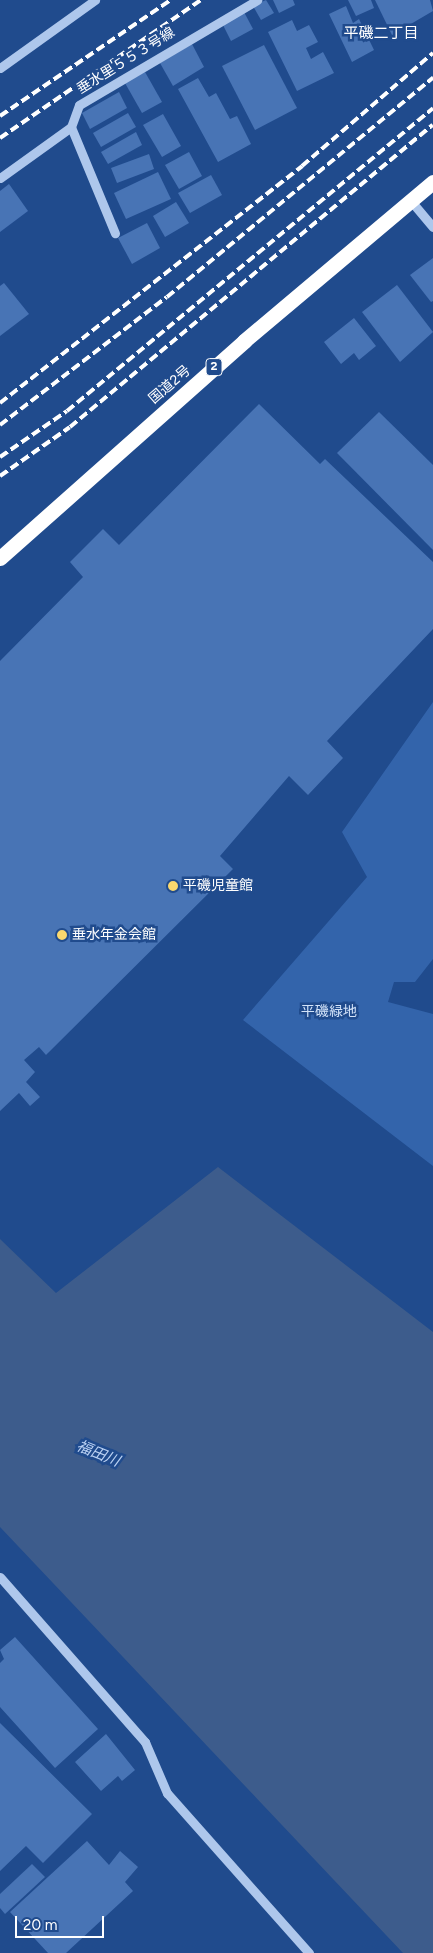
<!DOCTYPE html>
<meta charset="utf-8">
<style>
body{margin:0}
#map{position:relative;width:433px;height:1953px;overflow:hidden;background:#204b8d;font-family:Figtree,"Noto Sans JP",sans-serif}
div>[style]{position:absolute}
.green>*{inset:0;background:#3364ab}
.water>*{inset:0;background:#3d5c8c}
.building>*{inset:0;background:#4874b5}
.minor>*{height:9px;margin:-4.5px;padding:0 4.5px;transform-origin:4.5px;border-radius:4.5px;background:#aec7ec}
.highway>*{height:15px;margin:-7.5px;padding:0 7.5px;transform-origin:7.5px;border-radius:7.5px;background:#fff}
.rail>*{height:4px;margin-top:-2px;transform-origin:0;background:repeating-linear-gradient(90deg,#fff 0 9px,transparent 0 13px)}
.dots>*{width:14px;height:14px;translate:-50% -50%;box-sizing:border-box;border:2px solid #204b8d;border-radius:50%}
span{translate:-50% -50%;white-space:nowrap;text-align:center;line-height:1.15;-webkit-text-stroke:5px #204b8d;paint-order:stroke}
.shield-label span{padding:1px 4px;background:#204b8d;border:1px solid;border-radius:4px;-webkit-text-stroke-width:0}
.shield-label{font-size:12px;color:#fff;font-weight:700}
.street-label{font-size:14px;color:#fff}
.poi-label{font-size:14px;color:#fff}
.left{translate:0 -50%;text-align:left}
.park-label{font-size:14px;color:#d3e3f9}
.neighbourhood-label{font-size:15px;color:#fff}
.water-label{font-size:15px;color:#bad1f3;font-style:italic}
.scale{position:absolute;left:15px;top:1916px;width:89px;height:22px;box-sizing:border-box;border:2px solid #fff;border-top:0;padding-left:6px;font-size:15px;line-height:18px;white-space:nowrap;color:#fff;-webkit-text-stroke:4px #204b8d;paint-order:stroke}
</style>
<div id="map">
<div class="green">
<i style="clip-path:polygon(433px 702px,433px 959px,415px 982px,394px 982px,388px 1002px,433px 1014px,433px 1166px,243px 1020px,367px 877px,342px 832px)"></i>
</div>
<div class="water">
<i style="clip-path:polygon(218px 1167px,433px 1332px,433px 1953px,403px 1953px,0 1527px,0 1239px,56px 1293px)"></i>
</div>
<div class="building">
<i style="clip-path:polygon(266px 0,274px 13px,261px 20px,253px 6px)"></i>
<i style="clip-path:polygon(273px 0,293px 0,295px 5px,279px 13px)"></i>
<i style="clip-path:polygon(348px 0,371px 0,374px 8px,356px 16px)"></i>
<i style="clip-path:polygon(375px 0,430px 0,433px 11px,392px 35px)"></i>
<i style="clip-path:polygon(346px 6px,353px 23px,359px 19px,374px 50px,352px 62px,329px 14px)"></i>
<i style="clip-path:polygon(244px 12px,253px 29px,231px 41px,222px 23px)"></i>
<i style="clip-path:polygon(292px 20px,297px 31px,309px 25px,318px 42px,306px 48px,311px 59px,323px 52px,334px 73px,297px 91px,268px 32px)"></i>
<i style="clip-path:polygon(192px 44px,204px 67px,173px 86px,160px 63px)"></i>
<i style="clip-path:polygon(264px 45px,297px 108px,255px 130px,222px 66px)"></i>
<i style="clip-path:polygon(145px 72px,162px 102px,142px 113px,125px 83px)"></i>
<i style="clip-path:polygon(198px 78px,209px 97px,216px 93px,230px 119px,237px 116px,251px 144px,218px 162px,178px 89px)"></i>
<i style="clip-path:polygon(119px 92px,127px 108px,90px 129px,82px 113px)"></i>
<i style="clip-path:polygon(128px 113px,136px 127px,101px 147px,93px 133px)"></i>
<i style="clip-path:polygon(163px 114px,181px 146px,162px 157px,143px 125px)"></i>
<i style="clip-path:polygon(136px 132px,142px 145px,108px 164px,101px 152px)"></i>
<i style="clip-path:polygon(189px 152px,202px 176px,179px 189px,165px 165px)"></i>
<i style="clip-path:polygon(149px 154px,154px 169px,117px 183px,111px 168px)"></i>
<i style="clip-path:polygon(158px 172px,171px 199px,126px 219px,114px 193px)"></i>
<i style="clip-path:polygon(211px 175px,222px 195px,190px 213px,178px 193px)"></i>
<i style="clip-path:polygon(9px 184px,28px 211px,0 232px,0 191px)"></i>
<i style="clip-path:polygon(176px 202px,189px 223px,165px 237px,153px 216px)"></i>
<i style="clip-path:polygon(147px 223px,160px 248px,132px 264px,118px 238px)"></i>
<i style="clip-path:polygon(433px 258px,433px 301px,431px 302px,410px 275px)"></i>
<i style="clip-path:polygon(4px 283px,29px 314px,0 336px,0 286px)"></i>
<i style="clip-path:polygon(397px 285px,433px 332px,400px 362px,362px 312px)"></i>
<i style="clip-path:polygon(354px 318px,376px 346px,359px 360px,354px 353px,341px 364px,324px 342px)"></i>
<i style="clip-path:polygon(259px 404px,320px 464px,325px 459px,433px 562px,433px 629px,327px 741px,343px 758px,308px 795px,289px 776px,220px 856px,233px 869px,46px 1055px,39px 1047px,24px 1060px,35px 1072px,26px 1082px,40px 1097px,30px 1106px,19px 1093px,0 1111px,0 661px,83px 577px,70px 562px,103px 529px,119px 545px)"></i>
<i style="clip-path:polygon(379px 412px,433px 465px,433px 550px,337px 453px)"></i>
<i style="clip-path:polygon(15px 1637px,98px 1729px,55px 1768px,0 1707px,0 1663px,4px 1659px,0 1650px)"></i>
<i style="clip-path:polygon(0 1723px,92px 1814px,43px 1863px,26px 1846px,0 1871px)"></i>
<i style="clip-path:polygon(106px 1734px,135px 1770px,122px 1781px,118px 1776px,101px 1791px,75px 1762px)"></i>
<i style="clip-path:polygon(87px 1841px,109px 1865px,120px 1851px,138px 1867px,125px 1882px,133px 1891px,66px 1953px,48px 1953px,10px 1912px)"></i>
<i style="clip-path:polygon(32px 1864px,45px 1877px,5px 1914px,0 1908px,0 1894px)"></i>
</div>
<div class="minor">
<i style="left:0;top:68px;width:117px;rotate:-35.6deg"></i>
<i style="left:71px;top:127px;width:115px;rotate:67.5deg"></i>
<i style="left:0;top:178px;width:87px;rotate:-35.7deg"></i>
<i style="left:71px;top:127px;width:23px;rotate:-70deg"></i>
<i style="left:79px;top:105px;width:207px;rotate:-30.5deg"></i>
<i style="left:411px;top:201px;width:34px;rotate:50deg"></i>
<i style="left:0;top:1577px;width:220px;rotate:48.7deg"></i>
<i style="left:145px;top:1742px;width:56px;rotate:66.7deg"></i>
<i style="left:167px;top:1793px;width:214px;rotate:48.4deg"></i>
</div>
<div class="highway">
<i style="left:0;top:558px;width:327px;rotate:-41.6deg"></i>
<i style="left:244px;top:341px;width:247px;rotate:-40.1deg"></i>
</div>
<div class="rail">
<i style="left:0;top:116px;width:207px;rotate:-34.2deg"></i>
<i style="left:0;top:138px;width:244px;rotate:-34.5deg"></i>
<i style="left:0;top:403px;width:384px;rotate:-38.1deg"></i>
<i style="left:302px;top:166px;width:173px;rotate:-40.8deg"></i>
<i style="left:0;top:425px;width:210px;rotate:-37.5deg"></i>
<i style="left:167px;top:297px;width:345px;rotate:-39.5deg"></i>
<i style="left:0;top:457px;width:81px;rotate:-34.5deg"></i>
<i style="left:67px;top:411px;width:475px;rotate:-39.6deg"></i>
<i style="left:0;top:476px;width:85px;rotate:-35deg"></i>
<i style="left:70px;top:427px;width:472px;rotate:-39.8deg"></i>
</div>
<div class="dots">
<i style="left:173px;top:886px;background:#fad86e"></i>
<i style="left:62px;top:935px;background:#fad86e"></i>
</div>
<div class="shield-label">
<span style="left:214px;top:367px">2</span>
</div>
<div class="street-label">
<span style="left:126px;top:61px;rotate:-32deg">垂水里５５３号線</span>
<span style="left:170px;top:385px;rotate:-41deg">国道2号</span>
</div>
<div class="poi-label">
<span class="left" style="left:183px;top:886px">平磯児童館</span>
<span class="left" style="left:72px;top:935px">垂水年金会館</span>
</div>
<div class="park-label">
<span style="left:329px;top:1012px">平磯緑地</span>
</div>
<div class="neighbourhood-label">
<span style="left:381px;top:34px">平磯二丁目</span>
</div>
<div class="water-label">
<span style="left:98px;top:1454px;rotate:22deg">福田川</span>
</div>
<div class="scale">20 m</div>
</div>
